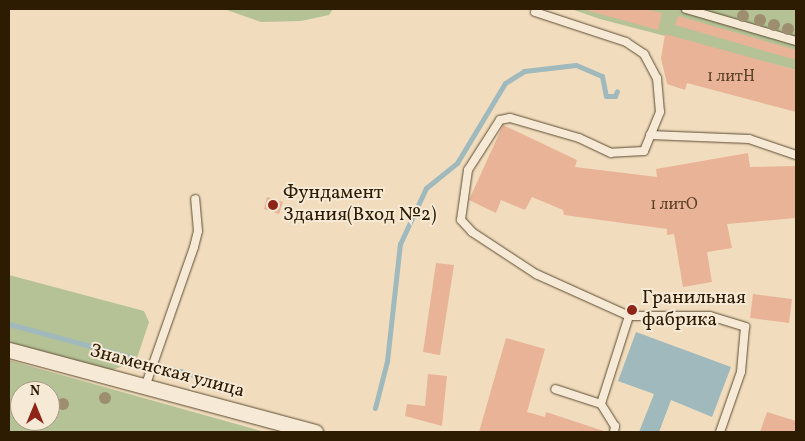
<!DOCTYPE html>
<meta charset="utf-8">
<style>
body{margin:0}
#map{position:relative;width:805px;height:441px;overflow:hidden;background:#f1ddbe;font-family:Vollkorn,serif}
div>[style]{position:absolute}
.green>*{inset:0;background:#b4c296}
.water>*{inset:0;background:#9fb9bc}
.stream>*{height:5px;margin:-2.5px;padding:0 2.5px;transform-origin:2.5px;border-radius:2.5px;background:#9fb9bc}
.building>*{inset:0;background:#e8b396}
.roads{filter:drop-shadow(0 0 1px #5e4c31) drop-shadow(0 0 1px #5e4c31)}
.service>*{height:8px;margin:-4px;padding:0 4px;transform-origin:4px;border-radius:4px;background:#f6e9d5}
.minor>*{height:15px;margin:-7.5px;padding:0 7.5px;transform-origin:7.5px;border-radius:7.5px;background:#f6e9d5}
.trees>*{width:12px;height:12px;margin:-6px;border-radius:50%;background:#9c8e6f}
.dots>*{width:14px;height:14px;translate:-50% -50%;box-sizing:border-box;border:2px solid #f6e9d5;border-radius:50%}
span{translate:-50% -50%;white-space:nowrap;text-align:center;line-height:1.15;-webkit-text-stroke:4px #f6e9d5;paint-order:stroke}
.number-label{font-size:16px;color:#5c4127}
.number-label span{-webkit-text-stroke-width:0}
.poi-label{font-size:19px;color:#2d1b02}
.left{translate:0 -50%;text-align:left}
.street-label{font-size:19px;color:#2d1b02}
.frame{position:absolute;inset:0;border:10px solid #2d1b02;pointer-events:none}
.north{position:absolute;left:10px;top:381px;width:50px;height:50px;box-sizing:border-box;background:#f6e9d5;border:1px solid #a69781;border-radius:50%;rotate:0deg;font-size:14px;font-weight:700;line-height:20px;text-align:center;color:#2d1b02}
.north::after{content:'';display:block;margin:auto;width:18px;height:22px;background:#8f2418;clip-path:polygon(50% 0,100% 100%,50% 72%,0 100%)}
</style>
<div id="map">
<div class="green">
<i style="clip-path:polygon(224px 9px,333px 9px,329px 15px,301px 21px,261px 22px)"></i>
<i style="clip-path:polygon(571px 9px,796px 9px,796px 70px,600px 19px)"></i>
<i style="clip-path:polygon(9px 275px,144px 311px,149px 322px,136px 361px,112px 370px,9px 342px)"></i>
<i style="clip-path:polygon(evenodd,9px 360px,33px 367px,265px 432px,9px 432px,9px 360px,20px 391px,50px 391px,50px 421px,20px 421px,20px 391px)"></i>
</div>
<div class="water">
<i style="clip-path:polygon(636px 332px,731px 367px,712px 417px,671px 400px,659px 432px,639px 432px,654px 394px,618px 381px)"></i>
</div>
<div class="stream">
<i style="left:9px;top:324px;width:126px;rotate:15.1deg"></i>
<i style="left:172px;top:369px;width:52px;rotate:14.6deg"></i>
<i style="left:375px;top:408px;width:49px;rotate:-75.7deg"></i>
<i style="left:387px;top:361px;width:118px;rotate:-83.7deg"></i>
<i style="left:400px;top:244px;width:62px;rotate:-65.1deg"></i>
<i style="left:426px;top:188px;width:40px;rotate:-39deg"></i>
<i style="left:457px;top:163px;width:93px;rotate:-59deg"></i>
<i style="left:505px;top:83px;width:22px;rotate:-32deg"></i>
<i style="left:524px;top:71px;width:52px;rotate:-6.6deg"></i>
<i style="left:576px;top:65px;width:28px;rotate:23deg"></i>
<i style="left:602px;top:76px;width:20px;rotate:79deg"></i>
<i style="left:606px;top:96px;width:9px"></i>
<i style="left:615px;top:96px;width:5px;rotate:-68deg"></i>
</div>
<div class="building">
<i style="clip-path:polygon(582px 9px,645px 9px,662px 13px,658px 30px)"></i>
<i style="clip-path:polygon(678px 16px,796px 50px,796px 60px,675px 25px)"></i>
<i style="clip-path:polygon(665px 34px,796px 70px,796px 112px,687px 83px,685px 90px,667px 84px,661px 58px)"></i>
<i style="clip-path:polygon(503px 125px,577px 160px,575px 167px,657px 177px,656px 169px,748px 153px,750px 167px,796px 166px,796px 218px,727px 224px,732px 248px,707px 252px,712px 282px,683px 287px,674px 234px,667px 235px,667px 229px,564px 215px,563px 210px,532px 197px,525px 210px,501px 200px,496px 213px,469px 200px)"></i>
<i style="clip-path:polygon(267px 197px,283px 202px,279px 214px,264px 209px)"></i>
<i style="clip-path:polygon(436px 263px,454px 265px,440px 355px,423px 352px)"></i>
<i style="clip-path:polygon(753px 294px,792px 299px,789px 323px,750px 318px)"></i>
<i style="clip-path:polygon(506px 338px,545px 349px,527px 412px,545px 417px,546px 412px,607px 432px,479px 432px)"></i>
<i style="clip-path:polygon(428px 374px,447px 376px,442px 426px,405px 416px,407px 404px,425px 406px)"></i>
<i style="clip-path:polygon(767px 412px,796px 421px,796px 432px,760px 432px)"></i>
</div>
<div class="roads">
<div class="service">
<i style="left:686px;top:9px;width:115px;rotate:16.2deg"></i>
<i style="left:535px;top:12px;width:96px;rotate:18.2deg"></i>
<i style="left:626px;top:42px;width:22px;rotate:34deg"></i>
<i style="left:644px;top:54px;width:27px;rotate:62deg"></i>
<i style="left:657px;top:78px;width:34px;rotate:85deg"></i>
<i style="left:660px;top:112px;width:42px;rotate:112.3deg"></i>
<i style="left:644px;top:151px;width:33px;rotate:177deg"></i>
<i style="left:611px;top:153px;width:35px;rotate:-155deg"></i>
<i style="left:579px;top:138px;width:72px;rotate:-163.8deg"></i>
<i style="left:510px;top:118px;width:10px;rotate:169deg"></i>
<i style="left:500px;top:120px;width:59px;rotate:122.6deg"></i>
<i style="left:468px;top:170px;width:50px;rotate:98deg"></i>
<i style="left:461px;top:220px;width:16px;rotate:47deg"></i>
<i style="left:472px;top:232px;width:77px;rotate:33.3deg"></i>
<i style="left:536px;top:274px;width:102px;rotate:24.3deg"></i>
<i style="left:629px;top:316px;width:92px;rotate:107.7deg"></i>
<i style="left:601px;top:404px;width:48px;rotate:-161.9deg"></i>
<i style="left:650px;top:135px;width:99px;rotate:2.3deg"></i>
<i style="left:749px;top:139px;width:50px;rotate:18.8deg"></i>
<i style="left:629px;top:316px;width:81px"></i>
<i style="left:710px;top:316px;width:37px;rotate:17deg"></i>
<i style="left:745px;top:327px;width:45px;rotate:95.1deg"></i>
<i style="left:741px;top:372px;width:64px;rotate:109.3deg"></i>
<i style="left:145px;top:387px;width:148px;rotate:-70.7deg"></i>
<i style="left:194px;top:247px;width:16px;rotate:-76deg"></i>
<i style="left:198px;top:231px;width:32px;rotate:-95deg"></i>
<i style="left:601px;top:404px;width:26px;rotate:58deg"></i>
<i style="left:615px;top:426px;width:6px;rotate:99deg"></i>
</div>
<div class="minor">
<i style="left:9px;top:350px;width:317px;rotate:15deg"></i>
</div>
</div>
<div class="trees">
<i style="left:743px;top:16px"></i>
<i style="left:760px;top:20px"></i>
<i style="left:774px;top:25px"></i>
<i style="left:788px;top:29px"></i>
<i style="left:105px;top:398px"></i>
<i style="left:63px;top:404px"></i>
</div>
<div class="dots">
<i style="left:273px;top:205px;background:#8f2418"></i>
<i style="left:632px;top:310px;background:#8f2418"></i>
</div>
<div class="number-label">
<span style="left:731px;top:77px">1 литН</span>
<span style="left:674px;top:205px">1 литО</span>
</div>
<div class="poi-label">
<span class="left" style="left:283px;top:205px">Фундамент<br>Здания(Вход №2)</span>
<span class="left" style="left:642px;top:310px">Гранильная<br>фабрика</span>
</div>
<div class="street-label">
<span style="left:167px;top:372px;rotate:15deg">Знаменская улица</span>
</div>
<div class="frame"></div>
<div class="north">N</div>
</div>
